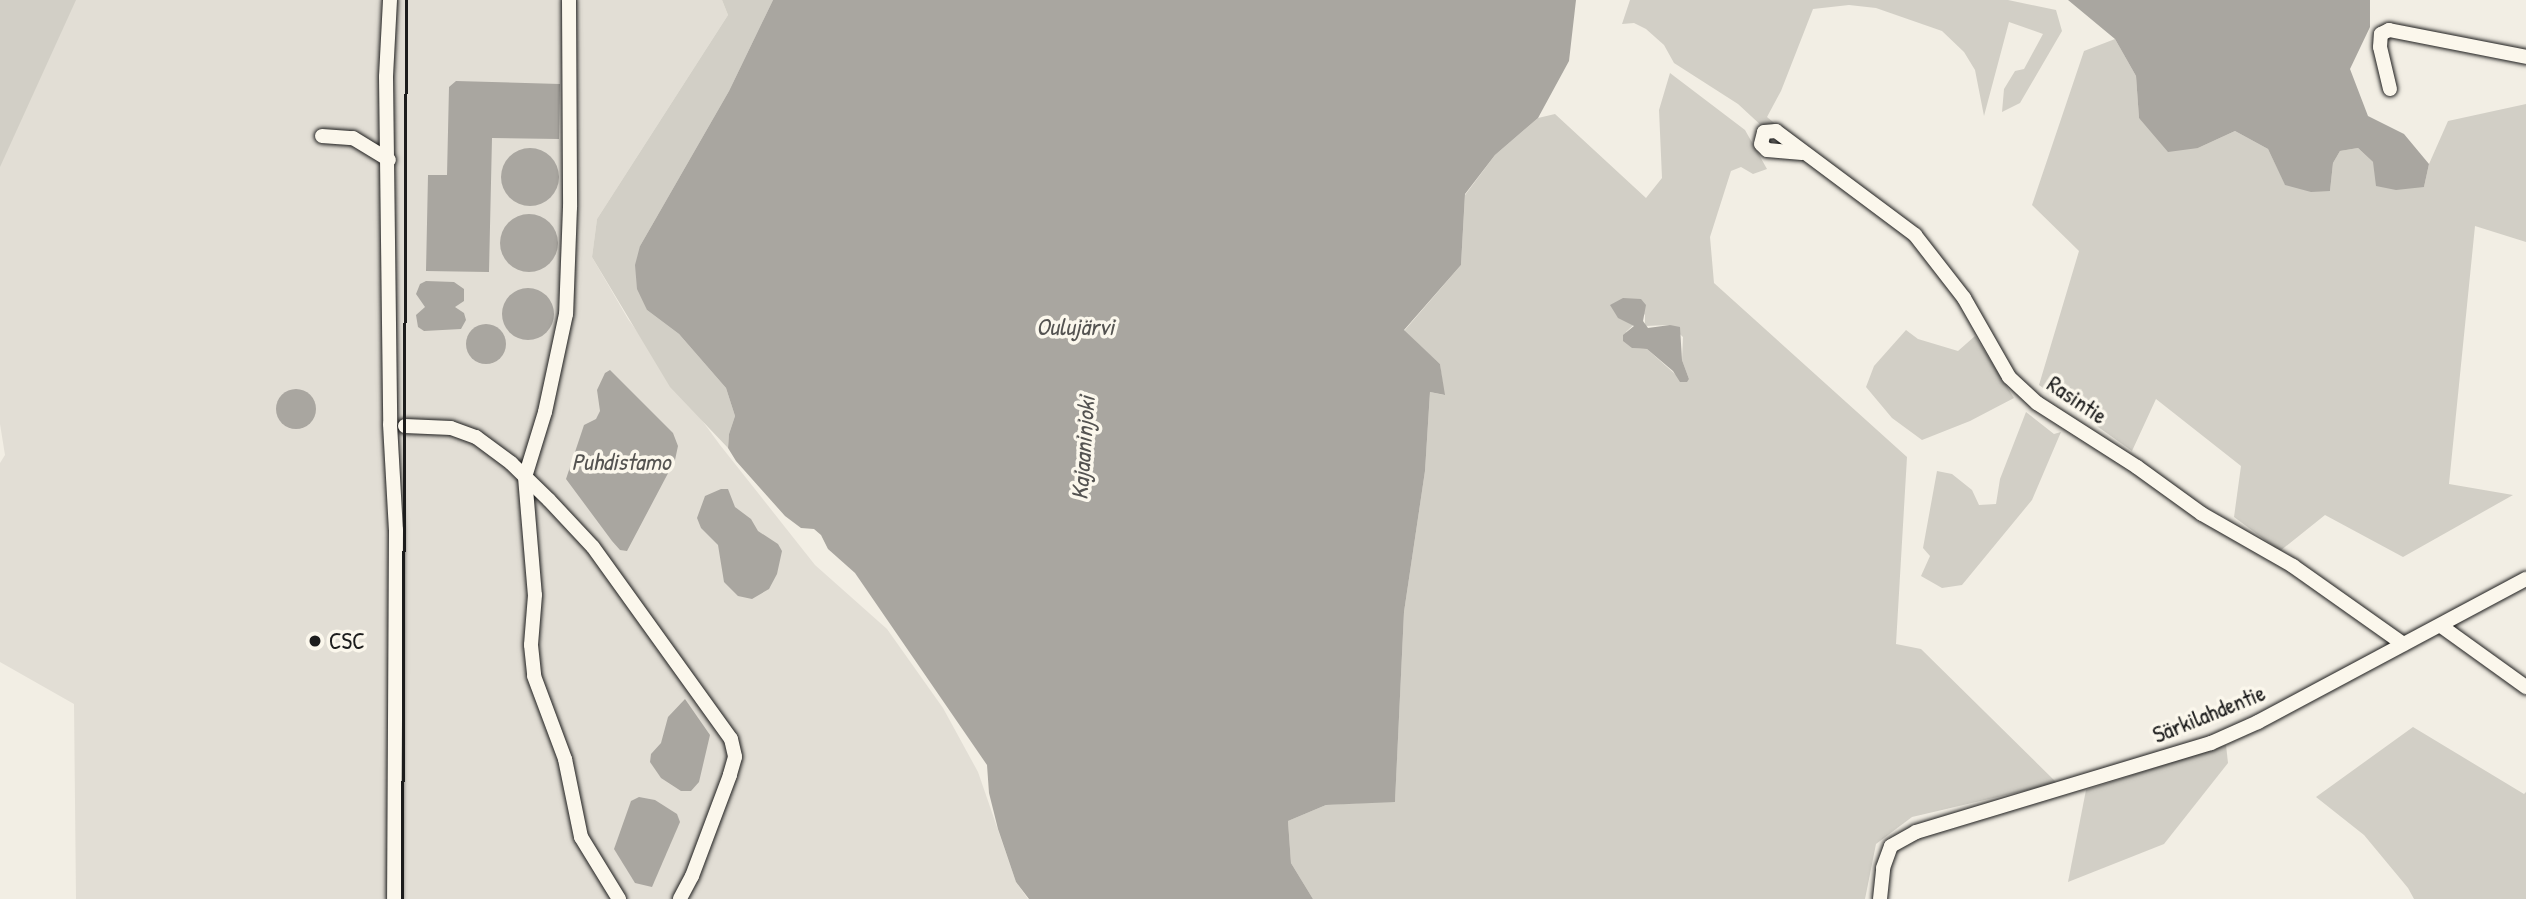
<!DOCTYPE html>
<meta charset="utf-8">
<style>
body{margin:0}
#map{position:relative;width:2526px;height:899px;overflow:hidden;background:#f2eee4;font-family:"Patrick Hand",sans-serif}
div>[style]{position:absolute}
.built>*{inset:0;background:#e2ded5}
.green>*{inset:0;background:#d2cfc6}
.water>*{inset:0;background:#a9a6a0}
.round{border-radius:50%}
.roads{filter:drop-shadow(0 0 2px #1c1c1c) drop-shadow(0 0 2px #1c1c1c)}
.minor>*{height:14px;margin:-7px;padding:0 7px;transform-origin:7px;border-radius:7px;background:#fbf7ec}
.rail>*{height:2.5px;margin:-1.25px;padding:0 1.25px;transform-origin:1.25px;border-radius:1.25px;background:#1c1c1c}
.dots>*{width:19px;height:19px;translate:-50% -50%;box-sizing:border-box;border:4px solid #fbf7ec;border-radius:50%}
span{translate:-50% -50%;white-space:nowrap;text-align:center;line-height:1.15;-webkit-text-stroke:7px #fbf7ec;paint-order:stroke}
.street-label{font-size:23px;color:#1c1c1c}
.poi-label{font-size:23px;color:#1c1c1c}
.left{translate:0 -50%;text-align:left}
.water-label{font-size:24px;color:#545351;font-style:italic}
</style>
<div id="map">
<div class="built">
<i style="clip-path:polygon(0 0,722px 0,728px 15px,597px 219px,592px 257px,628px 319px,720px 445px,815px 565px,887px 629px,943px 708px,978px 772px,1016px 882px,1028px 899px,76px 899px,74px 704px,0 662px,0 463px,5px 455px,0 424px)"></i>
</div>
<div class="green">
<i style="clip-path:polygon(0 0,76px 0,0 167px)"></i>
<i style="clip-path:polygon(722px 0,773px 0,729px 91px,640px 246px,647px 310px,679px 334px,726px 388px,735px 416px,729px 434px,728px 448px,670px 387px,592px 257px,597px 219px,728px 15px)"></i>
<i style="clip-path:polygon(1630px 0,2008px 0,2056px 10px,2062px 31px,2020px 103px,2002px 112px,2004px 89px,2015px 71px,2024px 69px,2043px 34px,2009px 22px,1984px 116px,1975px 70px,1964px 52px,1942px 31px,1876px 8px,1849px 5px,1813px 9px,1781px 91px,1767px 117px,1785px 132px,1765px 129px,1738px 104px,1674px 63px,1664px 45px,1646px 29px,1634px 23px,1622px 24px)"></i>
<i style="clip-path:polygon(2115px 39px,2136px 76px,2139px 118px,2198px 148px,2235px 131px,2268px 149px,2285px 184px,2330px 191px,2333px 163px,2340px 151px,2358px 148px,2373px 162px,2424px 187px,2429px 164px,2448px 121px,2526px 104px,2526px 242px,2475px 226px,2449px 484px,2513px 495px,2403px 557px,2325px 515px,2280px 551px,2234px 517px,2241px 466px,2156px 399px,2132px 451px,2039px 385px,2079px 251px,2032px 205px,2084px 51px)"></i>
<i style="clip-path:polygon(evenodd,1670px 73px,1745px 130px,1767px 169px,1753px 174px,1741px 167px,1731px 171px,1710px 237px,1714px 283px,1907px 457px,1896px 644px,1921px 649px,2057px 783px,1912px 817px,1876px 844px,1865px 899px,1313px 899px,1291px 863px,1288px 821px,1326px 805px,1395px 801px,1404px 612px,1425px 471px,1430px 392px,1444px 395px,1440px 364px,1404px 331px,1461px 265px,1465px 195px,1495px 155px,1538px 118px,1555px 114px,1646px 198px,1662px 178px,1659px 110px,1670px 73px,1645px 314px,1645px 326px,1670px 325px,1683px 337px,1682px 360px,1689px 379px,1684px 382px,1647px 349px,1632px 348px,1626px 332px,1645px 314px)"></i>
<i style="clip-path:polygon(1906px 330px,1918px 339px,1958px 351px,1975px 336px,2014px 398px,1970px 421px,1922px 440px,1892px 418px,1866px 387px,1874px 366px)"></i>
<i style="clip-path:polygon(2026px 412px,2054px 434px,2061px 432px,2032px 500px,1962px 585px,1942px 588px,1921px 576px,1930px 556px,1923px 548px,1937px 471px,1952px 474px,1972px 490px,1979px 505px,1996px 504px,2000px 479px)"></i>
<i style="clip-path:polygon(2413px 727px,2524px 794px,2526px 792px,2526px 899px,2414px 899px,2408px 888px,2364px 835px,2316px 797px)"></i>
<i style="clip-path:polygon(2226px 745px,2228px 763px,2164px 844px,2068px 882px,2086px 790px)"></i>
</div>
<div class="water">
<i style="clip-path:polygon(773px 0,1576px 0,1569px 61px,1538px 118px,1495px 155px,1465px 194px,1461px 265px,1404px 330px,1440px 364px,1445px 395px,1430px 392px,1425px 471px,1404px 612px,1395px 802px,1326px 805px,1288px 821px,1291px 863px,1313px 899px,1029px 899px,1016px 882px,998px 829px,989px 793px,987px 765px,855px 573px,828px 549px,821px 535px,814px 529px,801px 528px,785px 516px,736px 461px,728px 448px,729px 434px,735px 416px,726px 388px,679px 334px,647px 310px,637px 289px,635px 265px,640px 246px,729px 91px)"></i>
<i style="clip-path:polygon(2068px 0,2370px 0,2370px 27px,2350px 69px,2368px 116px,2404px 134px,2429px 164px,2424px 187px,2396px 190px,2376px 186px,2373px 162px,2358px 148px,2340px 151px,2333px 163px,2330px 191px,2311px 192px,2285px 185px,2268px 149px,2235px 131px,2198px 148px,2168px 152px,2139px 118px,2136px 76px,2115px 39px)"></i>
<i style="clip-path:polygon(456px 81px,560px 84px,559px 139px,492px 138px,489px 272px,426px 271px,428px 175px,447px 175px,449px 87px)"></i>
<i class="round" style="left:501px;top:148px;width:58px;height:58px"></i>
<i class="round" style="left:500px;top:214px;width:58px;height:58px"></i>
<i style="clip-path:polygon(426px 281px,454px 282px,464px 289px,464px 301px,455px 307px,464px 313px,466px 320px,461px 329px,424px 331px,418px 327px,416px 315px,425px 307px,416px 294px,420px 284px)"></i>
<i class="round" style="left:502px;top:288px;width:52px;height:52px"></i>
<i style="clip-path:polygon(1623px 298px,1641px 299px,1646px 305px,1643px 321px,1648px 328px,1670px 325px,1680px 327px,1682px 360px,1689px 379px,1687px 382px,1680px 382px,1673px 371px,1647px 349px,1632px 348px,1623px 341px,1623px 335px,1634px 326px,1618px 318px,1610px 305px)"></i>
<i class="round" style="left:466px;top:324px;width:40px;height:40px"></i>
<i style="clip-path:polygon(610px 370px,673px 433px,678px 446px,675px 460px,627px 551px,620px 550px,612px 541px,566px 479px,584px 425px,596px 419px,600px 411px,597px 390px,605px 373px)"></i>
<i class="round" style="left:276px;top:389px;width:40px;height:40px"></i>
<i style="clip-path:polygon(721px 489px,728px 489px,735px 507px,751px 519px,758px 531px,778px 544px,782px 551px,777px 574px,769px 589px,752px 599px,738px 596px,724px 582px,718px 545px,701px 528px,697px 518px,705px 496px)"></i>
<i style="clip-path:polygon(685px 699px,710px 735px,699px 782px,691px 791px,681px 791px,661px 778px,650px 762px,651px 754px,661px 743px,668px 717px)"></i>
<i style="clip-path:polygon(639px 797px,655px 800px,677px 814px,680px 822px,652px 887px,635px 883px,614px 849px,631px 801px)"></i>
</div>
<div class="roads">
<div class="minor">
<i style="left:390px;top:0;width:77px;rotate:93deg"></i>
<i style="left:386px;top:77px;width:347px;rotate:89.3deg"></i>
<i style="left:390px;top:424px;width:106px;rotate:86.8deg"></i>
<i style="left:396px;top:530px;width:369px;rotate:90.3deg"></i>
<i style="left:569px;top:0;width:207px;rotate:89.7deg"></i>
<i style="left:570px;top:207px;width:107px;rotate:92.1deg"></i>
<i style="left:566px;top:314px;width:100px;rotate:102.1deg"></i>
<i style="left:545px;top:412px;width:68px;rotate:107.1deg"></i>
<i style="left:525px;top:477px;width:118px;rotate:85.2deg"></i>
<i style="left:535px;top:595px;width:50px;rotate:94.6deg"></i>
<i style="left:531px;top:645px;width:31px;rotate:84deg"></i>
<i style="left:534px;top:676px;width:89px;rotate:69.5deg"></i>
<i style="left:565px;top:759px;width:80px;rotate:78.4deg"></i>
<i style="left:581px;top:837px;width:73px;rotate:58.5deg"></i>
<i style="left:2390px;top:89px;width:43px;rotate:-103.4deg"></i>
<i style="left:2380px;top:47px;width:13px;rotate:-86deg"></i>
<i style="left:2381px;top:34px;width:9px;rotate:-27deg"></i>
<i style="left:2389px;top:30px;width:140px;rotate:11.1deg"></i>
<i style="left:322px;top:136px;width:31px;rotate:4deg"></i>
<i style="left:353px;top:138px;width:42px;rotate:31.4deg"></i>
<i style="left:1802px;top:153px;width:35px;rotate:-175deg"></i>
<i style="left:1767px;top:150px;width:8px;rotate:-135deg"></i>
<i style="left:1761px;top:144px;width:12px;rotate:-76deg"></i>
<i style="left:1764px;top:132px;width:12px;rotate:-5deg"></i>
<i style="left:1776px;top:131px;width:174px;rotate:36.8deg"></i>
<i style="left:1915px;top:235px;width:80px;rotate:52.1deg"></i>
<i style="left:1964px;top:298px;width:91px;rotate:60.3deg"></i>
<i style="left:2009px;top:377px;width:38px;rotate:43deg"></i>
<i style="left:2037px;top:403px;width:119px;rotate:32.6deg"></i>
<i style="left:2137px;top:467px;width:80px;rotate:35.9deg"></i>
<i style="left:2202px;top:514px;width:105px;rotate:29.7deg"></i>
<i style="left:2293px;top:566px;width:135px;rotate:35.3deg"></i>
<i style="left:405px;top:426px;width:46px;rotate:2.5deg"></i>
<i style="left:451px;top:428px;width:27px;rotate:20deg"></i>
<i style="left:476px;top:437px;width:44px;rotate:36.6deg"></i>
<i style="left:511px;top:463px;width:53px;rotate:44.2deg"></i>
<i style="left:549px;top:500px;width:64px;rotate:46.9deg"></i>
<i style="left:593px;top:547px;width:236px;rotate:54.3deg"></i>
<i style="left:731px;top:739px;width:18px;rotate:77deg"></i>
<i style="left:735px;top:757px;width:19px;rotate:106deg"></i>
<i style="left:730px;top:775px;width:108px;rotate:110.6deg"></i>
<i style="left:692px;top:876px;width:26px;rotate:118deg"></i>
<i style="left:2441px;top:626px;width:105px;rotate:35.7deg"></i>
<i style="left:1880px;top:899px;width:31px;rotate:-84deg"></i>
<i style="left:1883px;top:868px;width:23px;rotate:-70deg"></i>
<i style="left:1891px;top:846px;width:29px;rotate:-29deg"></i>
<i style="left:1916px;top:832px;width:308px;rotate:-16.8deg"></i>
<i style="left:2211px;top:743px;width:51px;rotate:-24.1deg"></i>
<i style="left:2258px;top:722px;width:304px;rotate:-28.1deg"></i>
</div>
</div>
<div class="rail">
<i style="left:402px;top:899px;width:899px;rotate:-89.75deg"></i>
</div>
<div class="dots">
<i style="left:315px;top:641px;background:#1c1c1c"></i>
</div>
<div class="street-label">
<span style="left:2077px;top:400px;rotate:34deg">Rasintie</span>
<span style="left:2209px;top:714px;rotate:-22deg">Särkilahdentie</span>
</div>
<div class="poi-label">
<span class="left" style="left:329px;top:641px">CSC</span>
</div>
<div class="water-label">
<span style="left:1075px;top:327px">Oulujärvi</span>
<span style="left:1083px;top:448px;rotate:-86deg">Kajaaninjoki</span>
<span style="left:621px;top:462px">Puhdistamo</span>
</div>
</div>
